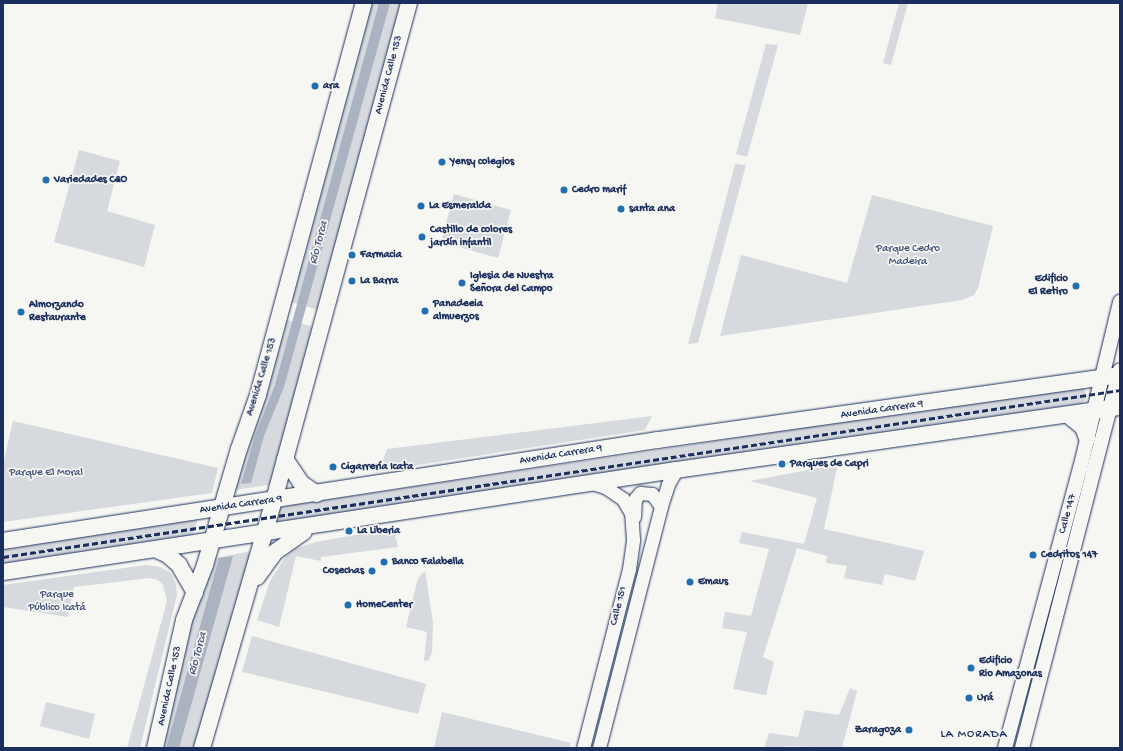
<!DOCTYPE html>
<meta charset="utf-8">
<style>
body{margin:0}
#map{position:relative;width:1123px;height:751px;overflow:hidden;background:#f6f6f2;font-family:"Gochi Hand",sans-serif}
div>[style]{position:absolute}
.green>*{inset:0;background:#d6d9dd}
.water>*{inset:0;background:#abb2c0}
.roads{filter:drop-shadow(0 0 1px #1b2f5e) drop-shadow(0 0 1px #1b2f5e)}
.tertiary>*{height:13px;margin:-6.5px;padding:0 6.5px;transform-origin:6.5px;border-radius:6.5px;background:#f6f6f2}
.secondary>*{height:14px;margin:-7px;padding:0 7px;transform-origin:7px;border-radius:7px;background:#f6f6f2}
.primary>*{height:16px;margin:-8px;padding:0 8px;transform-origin:8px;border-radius:8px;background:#f6f6f2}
.rail>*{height:3px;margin-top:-1.5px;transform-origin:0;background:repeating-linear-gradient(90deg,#1b2f5e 0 6px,transparent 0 9px)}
.dots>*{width:11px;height:11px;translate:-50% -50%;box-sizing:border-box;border:2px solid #f6f6f2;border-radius:50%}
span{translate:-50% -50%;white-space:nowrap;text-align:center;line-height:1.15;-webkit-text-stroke:3.5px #f6f6f2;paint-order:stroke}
.street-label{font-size:11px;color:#1b2f5e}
.poi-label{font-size:11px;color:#1b2f5e;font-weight:700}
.left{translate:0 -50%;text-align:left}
.right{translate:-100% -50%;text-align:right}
.park-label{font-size:11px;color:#405177}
.water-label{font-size:12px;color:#46567b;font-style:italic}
.neighbourhood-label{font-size:12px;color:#1b2f5e;letter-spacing:1px}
.frame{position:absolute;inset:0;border:4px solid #1b2f5e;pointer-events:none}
</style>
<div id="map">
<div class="green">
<i style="clip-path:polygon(369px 3px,404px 3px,319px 310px,288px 301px)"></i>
<i style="clip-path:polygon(718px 3px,808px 3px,800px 35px,715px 18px)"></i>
<i style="clip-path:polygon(899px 3px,908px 3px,891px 65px,883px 63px)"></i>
<i style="clip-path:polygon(766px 44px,778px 45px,747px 157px,736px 154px)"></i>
<i style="clip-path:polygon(79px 150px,120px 161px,107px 211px,155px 225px,144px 267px,54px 242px)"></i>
<i style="clip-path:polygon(735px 164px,746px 165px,698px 343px,688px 344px)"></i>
<i style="clip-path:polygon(454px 194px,511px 210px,498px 258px,441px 242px)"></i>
<i style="clip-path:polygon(872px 195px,993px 226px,978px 288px,974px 295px,962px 300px,720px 336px,741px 255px,847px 283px)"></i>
<i style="clip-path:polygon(287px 320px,315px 327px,274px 484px,235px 490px,242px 456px,270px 381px)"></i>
<i style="clip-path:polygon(1074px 387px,1084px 388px,1087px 397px,1081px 406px,277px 523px,276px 516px,279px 507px)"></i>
<i style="clip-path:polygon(652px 416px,645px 430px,379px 471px,387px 449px)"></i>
<i style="clip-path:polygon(13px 421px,218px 468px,212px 493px,3px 522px,3px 464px)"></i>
<i style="clip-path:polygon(838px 464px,824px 529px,924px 551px,915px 581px,885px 574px,882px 585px,844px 578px,847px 566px,826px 563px,827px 556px,797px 548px,763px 657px,774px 662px,766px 695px,733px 689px,747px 632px,722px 628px,725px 612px,751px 616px,769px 549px,739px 543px,742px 532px,804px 544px,817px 498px,750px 481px)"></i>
<i style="clip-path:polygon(198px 519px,192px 537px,3px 565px,3px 548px)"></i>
<i style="clip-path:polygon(393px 528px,398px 547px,321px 557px,321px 561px,296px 556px,279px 627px,257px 620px,270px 581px,286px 556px,294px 549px,316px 542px)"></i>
<i style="clip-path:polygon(252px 551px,196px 748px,161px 748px,190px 622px,215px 558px)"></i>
<i style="clip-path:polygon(146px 565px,160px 567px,171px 573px,176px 584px,177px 595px,140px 748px,127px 748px,167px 601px,163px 585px,158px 580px,150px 578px,74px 587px,68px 617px,3px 607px,3px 585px)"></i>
<i style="clip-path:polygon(425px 571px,433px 622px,432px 652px,429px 660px,424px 661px,427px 632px,406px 627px,418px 578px)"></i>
<i style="clip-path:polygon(252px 636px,426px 684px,418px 714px,242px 672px)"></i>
<i style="clip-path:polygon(850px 688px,857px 691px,842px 748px,785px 746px,784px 748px,764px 748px,769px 733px,798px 737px,805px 710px,839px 715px)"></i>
<i style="clip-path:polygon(46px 702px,95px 714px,89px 739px,40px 726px)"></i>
<i style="clip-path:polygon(442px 712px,571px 743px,569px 748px,434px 748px)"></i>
</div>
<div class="water">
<i style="clip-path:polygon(379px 3px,390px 3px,284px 387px,264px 436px,251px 483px,241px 484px,255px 435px,275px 385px)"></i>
<i style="clip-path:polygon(233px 556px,179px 748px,166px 748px,219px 558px)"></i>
</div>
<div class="roads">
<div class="tertiary">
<i style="left:634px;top:517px;width:18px;rotate:-87deg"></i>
<i style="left:635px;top:499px;width:8px;rotate:-50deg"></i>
<i style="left:640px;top:493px;width:12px;rotate:5deg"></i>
<i style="left:652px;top:494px;width:15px;rotate:53deg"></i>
<i style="left:583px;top:748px;width:185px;rotate:-75.6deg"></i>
<i style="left:629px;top:569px;width:30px;rotate:-82deg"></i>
<i style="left:633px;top:539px;width:26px;rotate:-94deg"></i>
<i style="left:631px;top:513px;width:16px;rotate:-120deg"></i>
<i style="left:623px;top:499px;width:22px;rotate:-146deg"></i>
<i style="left:605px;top:487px;width:14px;rotate:-163deg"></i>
<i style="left:599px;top:748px;width:250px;rotate:-75.6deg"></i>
<i style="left:661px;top:506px;width:23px;rotate:-72deg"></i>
<i style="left:668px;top:484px;width:16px;rotate:-60deg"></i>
</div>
<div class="secondary">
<i style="left:1005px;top:748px;width:289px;rotate:-75deg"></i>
<i style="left:1080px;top:469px;width:172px;rotate:-76.5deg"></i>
<i style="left:1022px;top:748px;width:390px;rotate:-75.5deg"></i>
</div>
<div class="primary">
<i style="left:1068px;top:415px;width:19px;rotate:39deg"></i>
<i style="left:1083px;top:427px;width:12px;rotate:70deg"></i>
<i style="left:285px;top:459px;width:29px;rotate:56deg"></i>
<i style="left:301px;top:483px;width:19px;rotate:35deg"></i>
<i style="left:3px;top:541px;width:663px;rotate:-8.77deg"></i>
<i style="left:658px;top:440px;width:467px;rotate:-8deg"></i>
<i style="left:157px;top:550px;width:12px;rotate:24deg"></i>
<i style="left:168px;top:555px;width:15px;rotate:42deg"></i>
<i style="left:179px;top:565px;width:32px;rotate:60deg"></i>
<i style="left:3px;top:572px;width:681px;rotate:-8.62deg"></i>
<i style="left:676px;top:470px;width:448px;rotate:-8.1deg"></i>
<i style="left:257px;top:577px;width:31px;rotate:-54deg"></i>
<i style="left:275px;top:552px;width:35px;rotate:-35deg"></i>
<i style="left:155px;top:748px;width:131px;rotate:-77.2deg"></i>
<i style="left:184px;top:620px;width:59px;rotate:-69.1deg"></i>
<i style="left:205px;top:565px;width:121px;rotate:-73.7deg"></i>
<i style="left:239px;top:449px;width:57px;rotate:-70.6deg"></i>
<i style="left:258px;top:395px;width:406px;rotate:-74.9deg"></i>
<i style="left:202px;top:748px;width:258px;rotate:-73.8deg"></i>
<i style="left:274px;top:500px;width:515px;rotate:-74.8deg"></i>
</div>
</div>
<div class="rail">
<i style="left:3px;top:557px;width:1129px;rotate:-8.5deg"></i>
</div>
<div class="dots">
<i style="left:315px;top:86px;background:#1f6fb2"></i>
<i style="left:442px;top:162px;background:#1f6fb2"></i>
<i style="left:46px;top:180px;background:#1f6fb2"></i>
<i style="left:564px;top:190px;background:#1f6fb2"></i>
<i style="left:421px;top:206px;background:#1f6fb2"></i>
<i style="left:621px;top:209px;background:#1f6fb2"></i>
<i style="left:422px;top:237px;background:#1f6fb2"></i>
<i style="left:352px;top:255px;background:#1f6fb2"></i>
<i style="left:352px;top:281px;background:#1f6fb2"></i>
<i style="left:462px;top:283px;background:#1f6fb2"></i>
<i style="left:1076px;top:286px;background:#1f6fb2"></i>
<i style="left:425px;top:311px;background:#1f6fb2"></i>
<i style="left:21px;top:312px;background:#1f6fb2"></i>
<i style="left:782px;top:464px;background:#1f6fb2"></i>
<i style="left:333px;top:467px;background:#1f6fb2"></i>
<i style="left:349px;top:531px;background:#1f6fb2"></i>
<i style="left:1033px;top:555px;background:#1f6fb2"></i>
<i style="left:384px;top:562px;background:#1f6fb2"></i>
<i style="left:372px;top:571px;background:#1f6fb2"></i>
<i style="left:690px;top:582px;background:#1f6fb2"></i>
<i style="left:348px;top:605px;background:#1f6fb2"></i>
<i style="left:971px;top:668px;background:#1f6fb2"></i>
<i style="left:969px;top:698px;background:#1f6fb2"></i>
<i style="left:909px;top:730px;background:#1f6fb2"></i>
</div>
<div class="street-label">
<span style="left:389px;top:75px;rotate:-75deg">Avenida Calle 153</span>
<span style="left:262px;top:377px;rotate:-73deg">Avenida Calle 153</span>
<span style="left:882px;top:410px;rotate:-8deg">Avenida Carrera 9</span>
<span style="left:561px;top:455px;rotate:-9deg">Avenida Carrera 9</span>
<span style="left:241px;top:505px;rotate:-8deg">Avenida Carrera 9</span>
<span style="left:1068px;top:514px;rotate:-75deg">Calle 147</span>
<span style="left:619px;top:606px;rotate:-76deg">Calle 151</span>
<span style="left:170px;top:686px;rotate:-78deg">Avenida Calle 153</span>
</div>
<div class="poi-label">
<span class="left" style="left:323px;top:86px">ara</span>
<span class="left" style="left:450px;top:162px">Yensy colegios</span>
<span class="left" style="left:54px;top:180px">Variedades C&amp;O</span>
<span class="left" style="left:572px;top:190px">Cedro marif</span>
<span class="left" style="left:429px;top:206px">La Esmeralda</span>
<span class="left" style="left:629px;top:209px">santa ana</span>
<span class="left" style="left:430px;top:237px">Castillo de colores<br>jardín infantil</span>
<span class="left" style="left:360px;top:255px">Farmacia</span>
<span class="left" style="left:470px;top:283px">Iglesia de Nuestra<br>Señora del Campo</span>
<span class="right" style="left:1068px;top:286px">Edificio<br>El Retiro</span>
<span class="left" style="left:360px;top:281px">La Barra</span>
<span class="left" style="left:433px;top:311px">Panadeeia<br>almuerzos</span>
<span class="left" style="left:29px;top:312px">Almorzando<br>Restaurante</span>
<span class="left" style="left:790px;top:464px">Parques de Capri</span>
<span class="left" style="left:341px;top:467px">Cigarrería Icata</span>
<span class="left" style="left:357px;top:531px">La Liberia</span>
<span class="left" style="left:1041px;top:555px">Cedritos 147</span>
<span class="left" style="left:392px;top:562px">Banco Falabella</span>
<span class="right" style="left:364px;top:571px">Cosechas</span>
<span class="left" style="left:698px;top:582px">Emaus</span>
<span class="left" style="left:356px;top:605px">HomeCenter</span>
<span class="left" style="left:979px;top:668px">Edificio<br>Rio Amazonas</span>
<span class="left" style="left:977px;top:698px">Urá</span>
<span class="right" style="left:901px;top:730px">Zaragoza</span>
</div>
<div class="park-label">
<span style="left:908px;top:256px">Parque Cedro<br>Madeira</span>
<span style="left:46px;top:473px">Parque El Moral</span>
<span style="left:57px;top:602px">Parque<br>Público Icatá</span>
</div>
<div class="water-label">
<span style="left:320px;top:243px;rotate:-75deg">Río Torca</span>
<span style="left:199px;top:654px;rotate:-75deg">Río Torca</span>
</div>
<div class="neighbourhood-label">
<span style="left:974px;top:736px">LA MORADA</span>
</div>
<div class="frame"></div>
</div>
